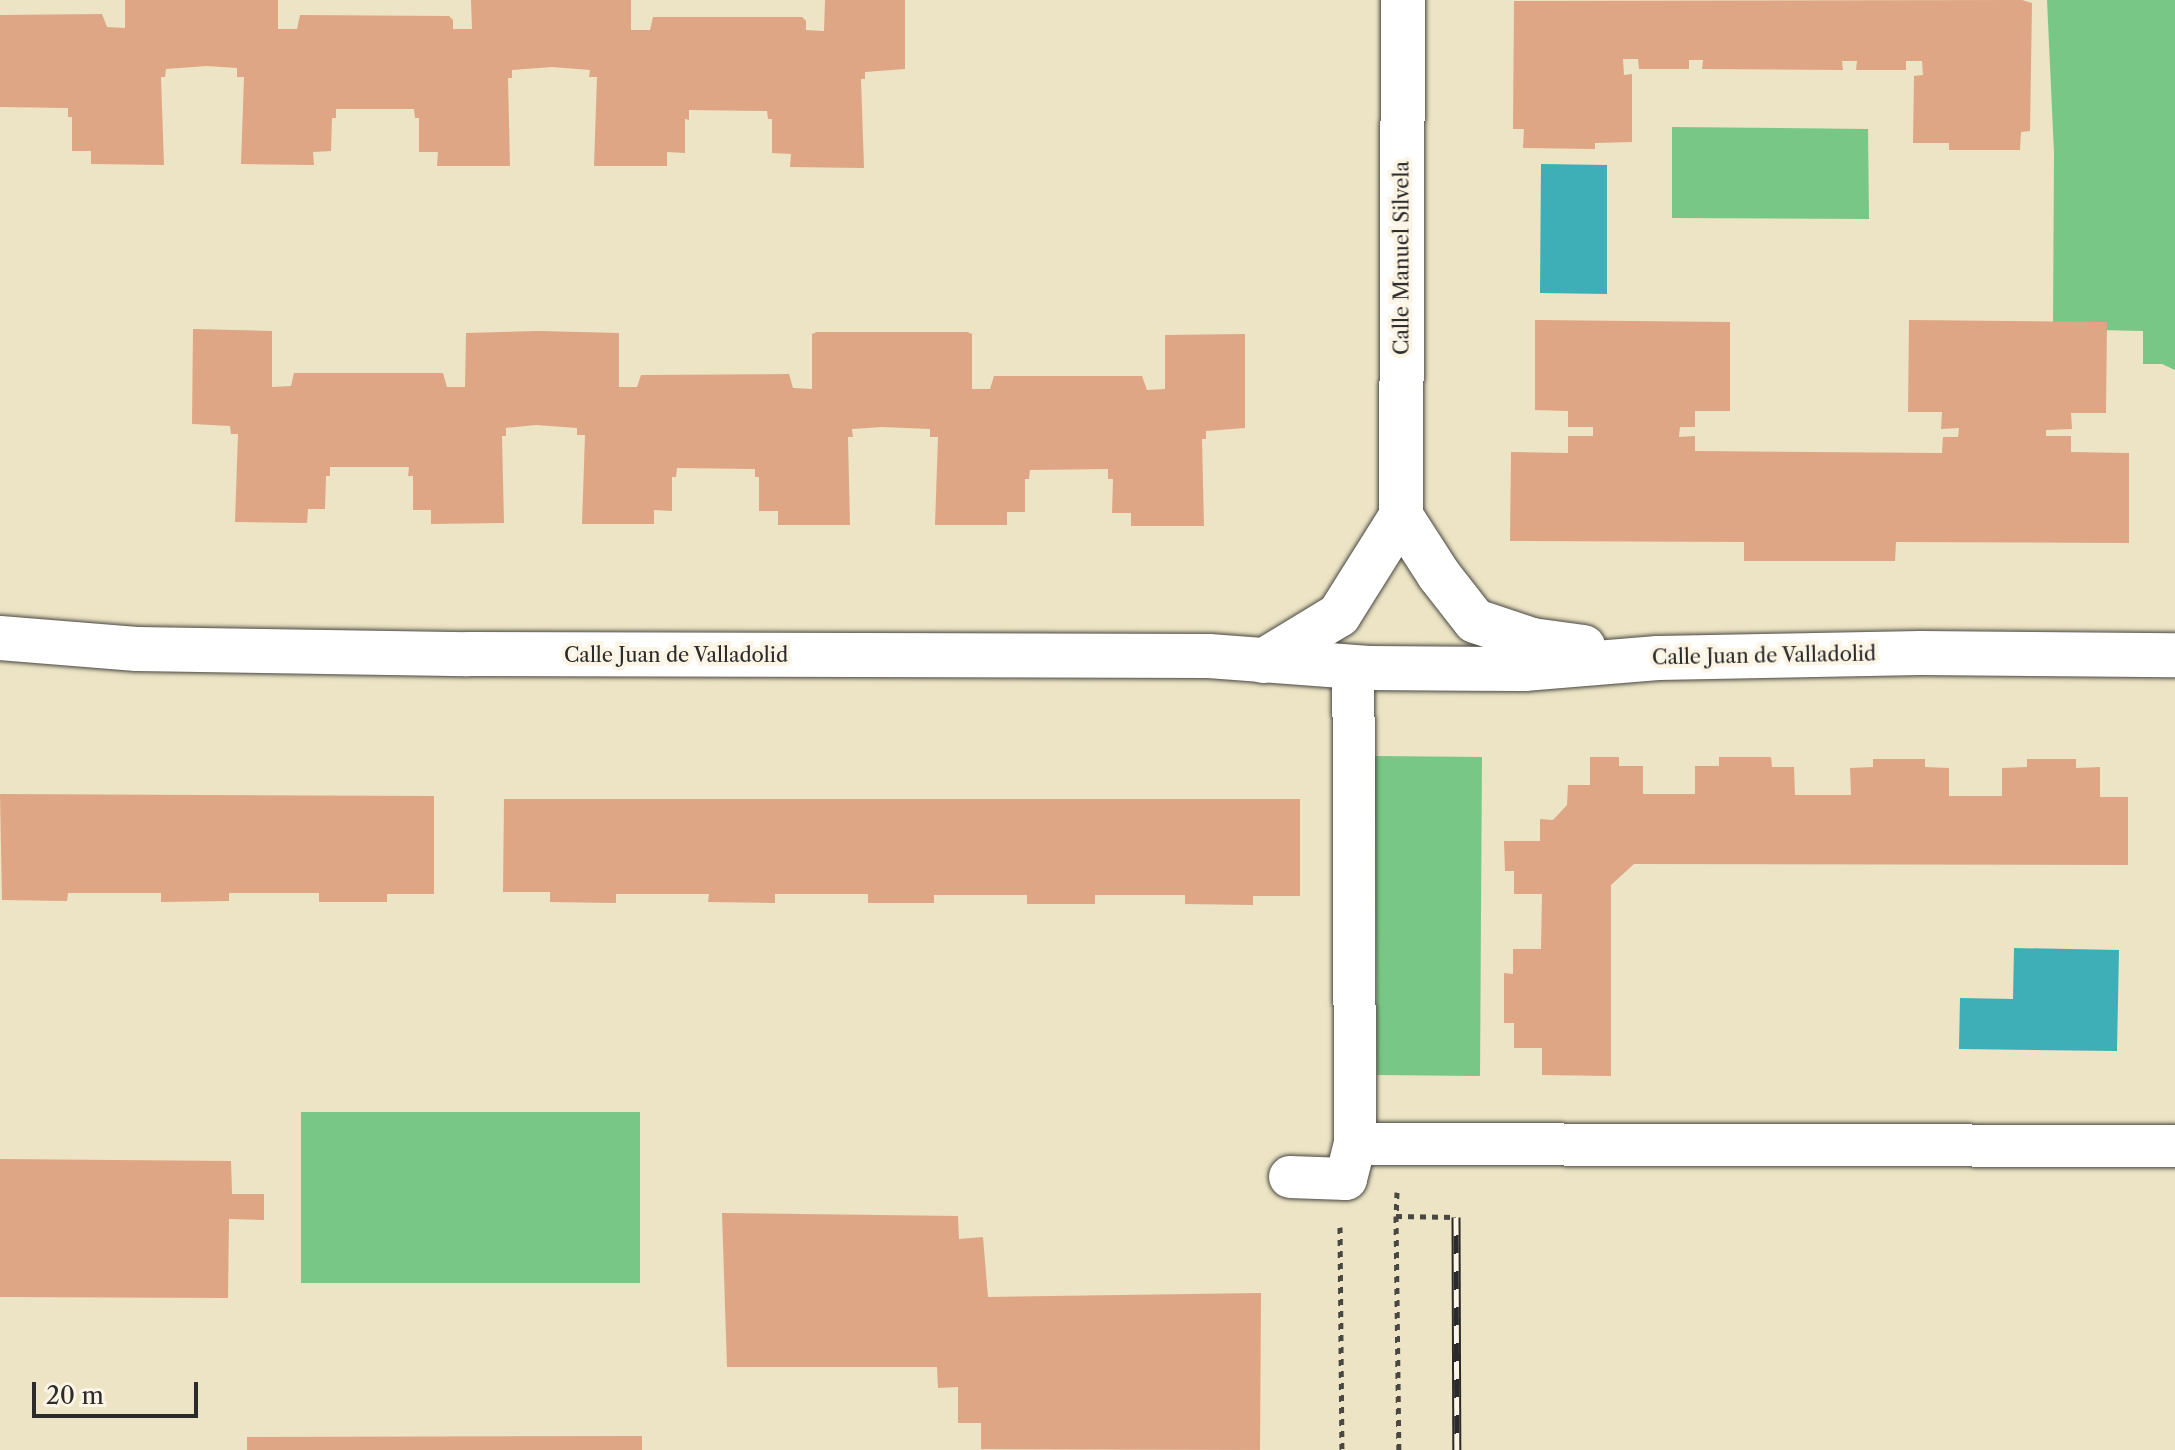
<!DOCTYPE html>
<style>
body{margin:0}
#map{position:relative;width:2175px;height:1450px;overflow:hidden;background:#ece4c4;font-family:"Libre Caslon Text",serif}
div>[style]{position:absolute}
.green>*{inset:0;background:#79c786}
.water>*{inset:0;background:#3eafb6}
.building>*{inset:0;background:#dea685}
.path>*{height:5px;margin-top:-2.5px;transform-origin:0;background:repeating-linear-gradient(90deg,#484742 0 6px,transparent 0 12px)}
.roads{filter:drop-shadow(0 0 2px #484742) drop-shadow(0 0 2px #484742)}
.pedestrian>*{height:42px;margin:-21px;padding:0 21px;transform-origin:21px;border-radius:21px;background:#fff}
.minor>*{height:44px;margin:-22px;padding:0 22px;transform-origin:22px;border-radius:22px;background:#fff}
.rail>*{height:9px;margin-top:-4.5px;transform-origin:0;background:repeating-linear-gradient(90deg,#fcf5e5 0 18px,#2b2b2b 0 36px);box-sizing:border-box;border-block:2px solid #2b2b2b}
span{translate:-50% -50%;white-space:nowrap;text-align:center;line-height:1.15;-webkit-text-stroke:8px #fcf5e5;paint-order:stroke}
.street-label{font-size:20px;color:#2b2b2b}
.scale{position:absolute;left:32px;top:1382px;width:166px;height:36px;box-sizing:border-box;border:4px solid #2b2b2b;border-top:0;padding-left:10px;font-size:24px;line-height:28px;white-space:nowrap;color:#2b2b2b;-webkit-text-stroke:6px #fcf5e5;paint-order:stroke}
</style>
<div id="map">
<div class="green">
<i style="clip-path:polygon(2047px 0,2175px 0,2175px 370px,2162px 364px,2143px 364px,2143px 331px,2053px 329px,2054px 153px)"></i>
<i style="clip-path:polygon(1672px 127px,1868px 129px,1869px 219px,1672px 218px)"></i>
<i style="clip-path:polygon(1375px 756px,1482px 757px,1480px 1076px,1377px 1075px)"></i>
<i style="clip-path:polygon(301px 1112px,640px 1112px,640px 1283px,301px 1283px)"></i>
</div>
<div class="water">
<i style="clip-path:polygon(1541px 164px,1607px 165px,1607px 294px,1540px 293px)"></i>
<i style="clip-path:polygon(2014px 948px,2119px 950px,2117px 1051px,1959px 1049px,1960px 998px,2013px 999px)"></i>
</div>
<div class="building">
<i style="clip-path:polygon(125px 0,278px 0,278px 29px,297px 29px,300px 15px,449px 16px,453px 20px,453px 29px,472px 29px,471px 0,631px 0,631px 30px,650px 30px,653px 17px,802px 17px,806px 21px,806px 30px,824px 31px,825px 0,905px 0,905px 69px,865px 72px,865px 79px,861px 79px,864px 168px,790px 167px,791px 154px,772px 153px,772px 119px,768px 119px,767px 111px,689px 110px,689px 120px,685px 119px,685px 153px,667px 152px,667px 166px,594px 166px,597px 77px,589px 77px,590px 70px,552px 67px,512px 70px,512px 78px,508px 78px,510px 166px,437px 166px,438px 152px,419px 152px,419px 118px,415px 118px,414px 109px,336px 109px,336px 118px,332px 118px,331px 151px,313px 152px,314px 165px,241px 164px,244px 77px,237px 77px,237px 68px,207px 66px,166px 69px,165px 77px,161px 77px,164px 165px,91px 164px,91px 151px,72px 151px,72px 117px,68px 117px,68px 108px,0 107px,0 15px,102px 14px,107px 27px,125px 28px)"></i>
<i style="clip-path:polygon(2022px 0,2032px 3px,2030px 131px,2021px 132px,2020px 150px,1949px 150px,1949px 143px,1913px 143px,1914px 76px,1923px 75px,1922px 61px,1906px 61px,1906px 70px,1856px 70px,1857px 61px,1842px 61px,1843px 70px,1702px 69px,1703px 60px,1689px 60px,1689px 69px,1639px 69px,1638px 59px,1623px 59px,1624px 75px,1632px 74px,1632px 142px,1595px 143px,1595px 149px,1523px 148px,1524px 129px,1513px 129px,1514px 1px)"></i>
<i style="clip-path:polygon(1535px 320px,1730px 322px,1730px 411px,1695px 411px,1695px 427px,1680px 427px,1679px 437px,1695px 436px,1695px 451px,1942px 453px,1943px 437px,1958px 437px,1959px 428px,1941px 429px,1942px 412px,1908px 412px,1909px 320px,2107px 322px,2106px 413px,2071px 413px,2072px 429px,2046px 430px,2046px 436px,2071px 436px,2071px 452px,2129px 453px,2129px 543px,1896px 542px,1895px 561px,1744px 561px,1744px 542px,1510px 541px,1511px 452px,1568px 453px,1568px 436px,1593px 436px,1593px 427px,1568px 427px,1568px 411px,1535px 410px)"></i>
<i style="clip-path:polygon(193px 329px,272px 331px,272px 387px,291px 386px,294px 373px,443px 373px,447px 387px,465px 387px,466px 333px,539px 331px,619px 333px,619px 387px,637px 387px,641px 375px,789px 374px,793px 388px,812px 389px,812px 334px,817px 332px,967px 332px,972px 334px,972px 389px,990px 389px,994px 376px,1142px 376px,1147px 390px,1165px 389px,1165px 335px,1245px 334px,1245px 428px,1206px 431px,1206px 439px,1202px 439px,1204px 526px,1131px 526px,1131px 513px,1112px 513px,1113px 479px,1108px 479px,1108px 469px,1030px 470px,1029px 479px,1025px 479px,1025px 512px,1007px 512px,1007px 525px,935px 525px,938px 437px,930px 437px,930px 429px,882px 427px,852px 429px,853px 437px,848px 437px,850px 525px,778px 525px,778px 511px,759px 511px,759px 477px,755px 477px,755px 469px,677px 468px,676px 477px,672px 477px,672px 511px,654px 510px,654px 524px,582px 524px,585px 435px,577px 435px,577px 428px,536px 425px,506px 428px,506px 436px,502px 436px,504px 523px,431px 524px,431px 510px,413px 510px,413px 476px,408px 476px,409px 467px,330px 467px,330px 476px,326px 476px,325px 509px,308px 509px,307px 523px,235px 522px,238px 434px,231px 434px,230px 426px,192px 424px)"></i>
<i style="clip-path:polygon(1590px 757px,1619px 757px,1619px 766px,1643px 766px,1643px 794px,1695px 794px,1695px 766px,1719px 766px,1719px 757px,1771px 757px,1772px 767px,1794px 767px,1795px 795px,1851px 795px,1850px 768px,1873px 767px,1873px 759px,1925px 759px,1925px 767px,1949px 768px,1949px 796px,2002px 796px,2002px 768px,2027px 767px,2027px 759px,2076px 759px,2076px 768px,2100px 767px,2100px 797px,2128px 797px,2128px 865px,1634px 864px,1611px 885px,1611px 1076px,1542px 1075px,1542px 1048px,1514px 1048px,1514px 1023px,1504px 1023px,1504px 973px,1513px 974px,1513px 949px,1541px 949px,1542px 894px,1514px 894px,1514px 871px,1505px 871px,1504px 841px,1540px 841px,1540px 819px,1553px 820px,1567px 805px,1568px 785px,1590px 785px)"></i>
<i style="clip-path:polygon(0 794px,434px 796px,434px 894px,387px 894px,387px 902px,319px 902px,319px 893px,229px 893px,229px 901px,161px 902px,161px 893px,68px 893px,67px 901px,2px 900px)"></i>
<i style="clip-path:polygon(504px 799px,1300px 799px,1300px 896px,1253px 896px,1253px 905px,1185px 904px,1185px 895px,1095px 895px,1095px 904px,1027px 904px,1027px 895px,934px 895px,934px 903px,868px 903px,868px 894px,775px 894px,775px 903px,708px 902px,709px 894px,616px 894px,616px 903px,550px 902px,550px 892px,503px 892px)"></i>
<i style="clip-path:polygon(0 1159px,231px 1161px,232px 1194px,264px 1194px,264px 1220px,229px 1219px,228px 1298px,0 1297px)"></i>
<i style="clip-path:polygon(722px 1213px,958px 1216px,959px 1239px,983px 1237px,988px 1297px,1261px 1293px,1260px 1450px,981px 1449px,981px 1423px,958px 1423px,958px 1387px,938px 1388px,937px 1367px,727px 1367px)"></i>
<i style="clip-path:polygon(642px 1436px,642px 1450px,247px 1450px,247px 1437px)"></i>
</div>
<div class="path">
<i style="left:1397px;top:1192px;width:24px;rotate:92deg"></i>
<i style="left:1396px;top:1216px;width:60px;rotate:1deg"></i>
<i style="left:1396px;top:1216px;width:234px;rotate:89.3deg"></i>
<i style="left:1340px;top:1227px;width:223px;rotate:89.5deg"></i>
</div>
<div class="roads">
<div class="pedestrian">
<i style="left:1355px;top:1144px;width:820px;rotate:0.14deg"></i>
<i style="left:1290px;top:1177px;width:56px;rotate:2deg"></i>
<i style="left:1346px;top:1179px;width:36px;rotate:-76deg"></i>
<i style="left:1355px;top:1144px;width:477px;rotate:-90.2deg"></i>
</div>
<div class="minor">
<i style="left:1401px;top:516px;width:70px;rotate:57.2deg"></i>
<i style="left:1439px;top:575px;width:58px;rotate:52deg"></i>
<i style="left:1475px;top:621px;width:60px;rotate:18.4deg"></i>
<i style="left:1532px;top:640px;width:52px;rotate:7.7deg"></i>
<i style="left:0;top:638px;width:137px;rotate:4.6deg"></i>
<i style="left:137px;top:649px;width:331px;rotate:0.9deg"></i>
<i style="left:468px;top:654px;width:741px;rotate:0.15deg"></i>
<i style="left:1209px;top:656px;width:160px;rotate:4.3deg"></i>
<i style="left:1369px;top:668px;width:155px;rotate:0.4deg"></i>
<i style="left:1524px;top:669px;width:134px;rotate:-4.7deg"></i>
<i style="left:1658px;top:658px;width:263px;rotate:-1.1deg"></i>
<i style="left:1921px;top:653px;width:254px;rotate:0.5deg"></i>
<i style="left:1263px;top:661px;width:89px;rotate:-31.2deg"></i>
<i style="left:1339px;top:615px;width:117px;rotate:-57.9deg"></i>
<i style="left:1401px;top:516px;width:516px;rotate:-89.78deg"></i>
</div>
</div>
<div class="rail">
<i style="left:1456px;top:1217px;width:233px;rotate:89.8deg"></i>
</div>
<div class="street-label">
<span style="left:1402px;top:258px;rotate:-90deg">Calle Manuel Silvela</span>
<span style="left:676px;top:655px">Calle Juan de Valladolid</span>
<span style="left:1764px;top:656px;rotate:-1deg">Calle Juan de Valladolid</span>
</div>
<div class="scale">20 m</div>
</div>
